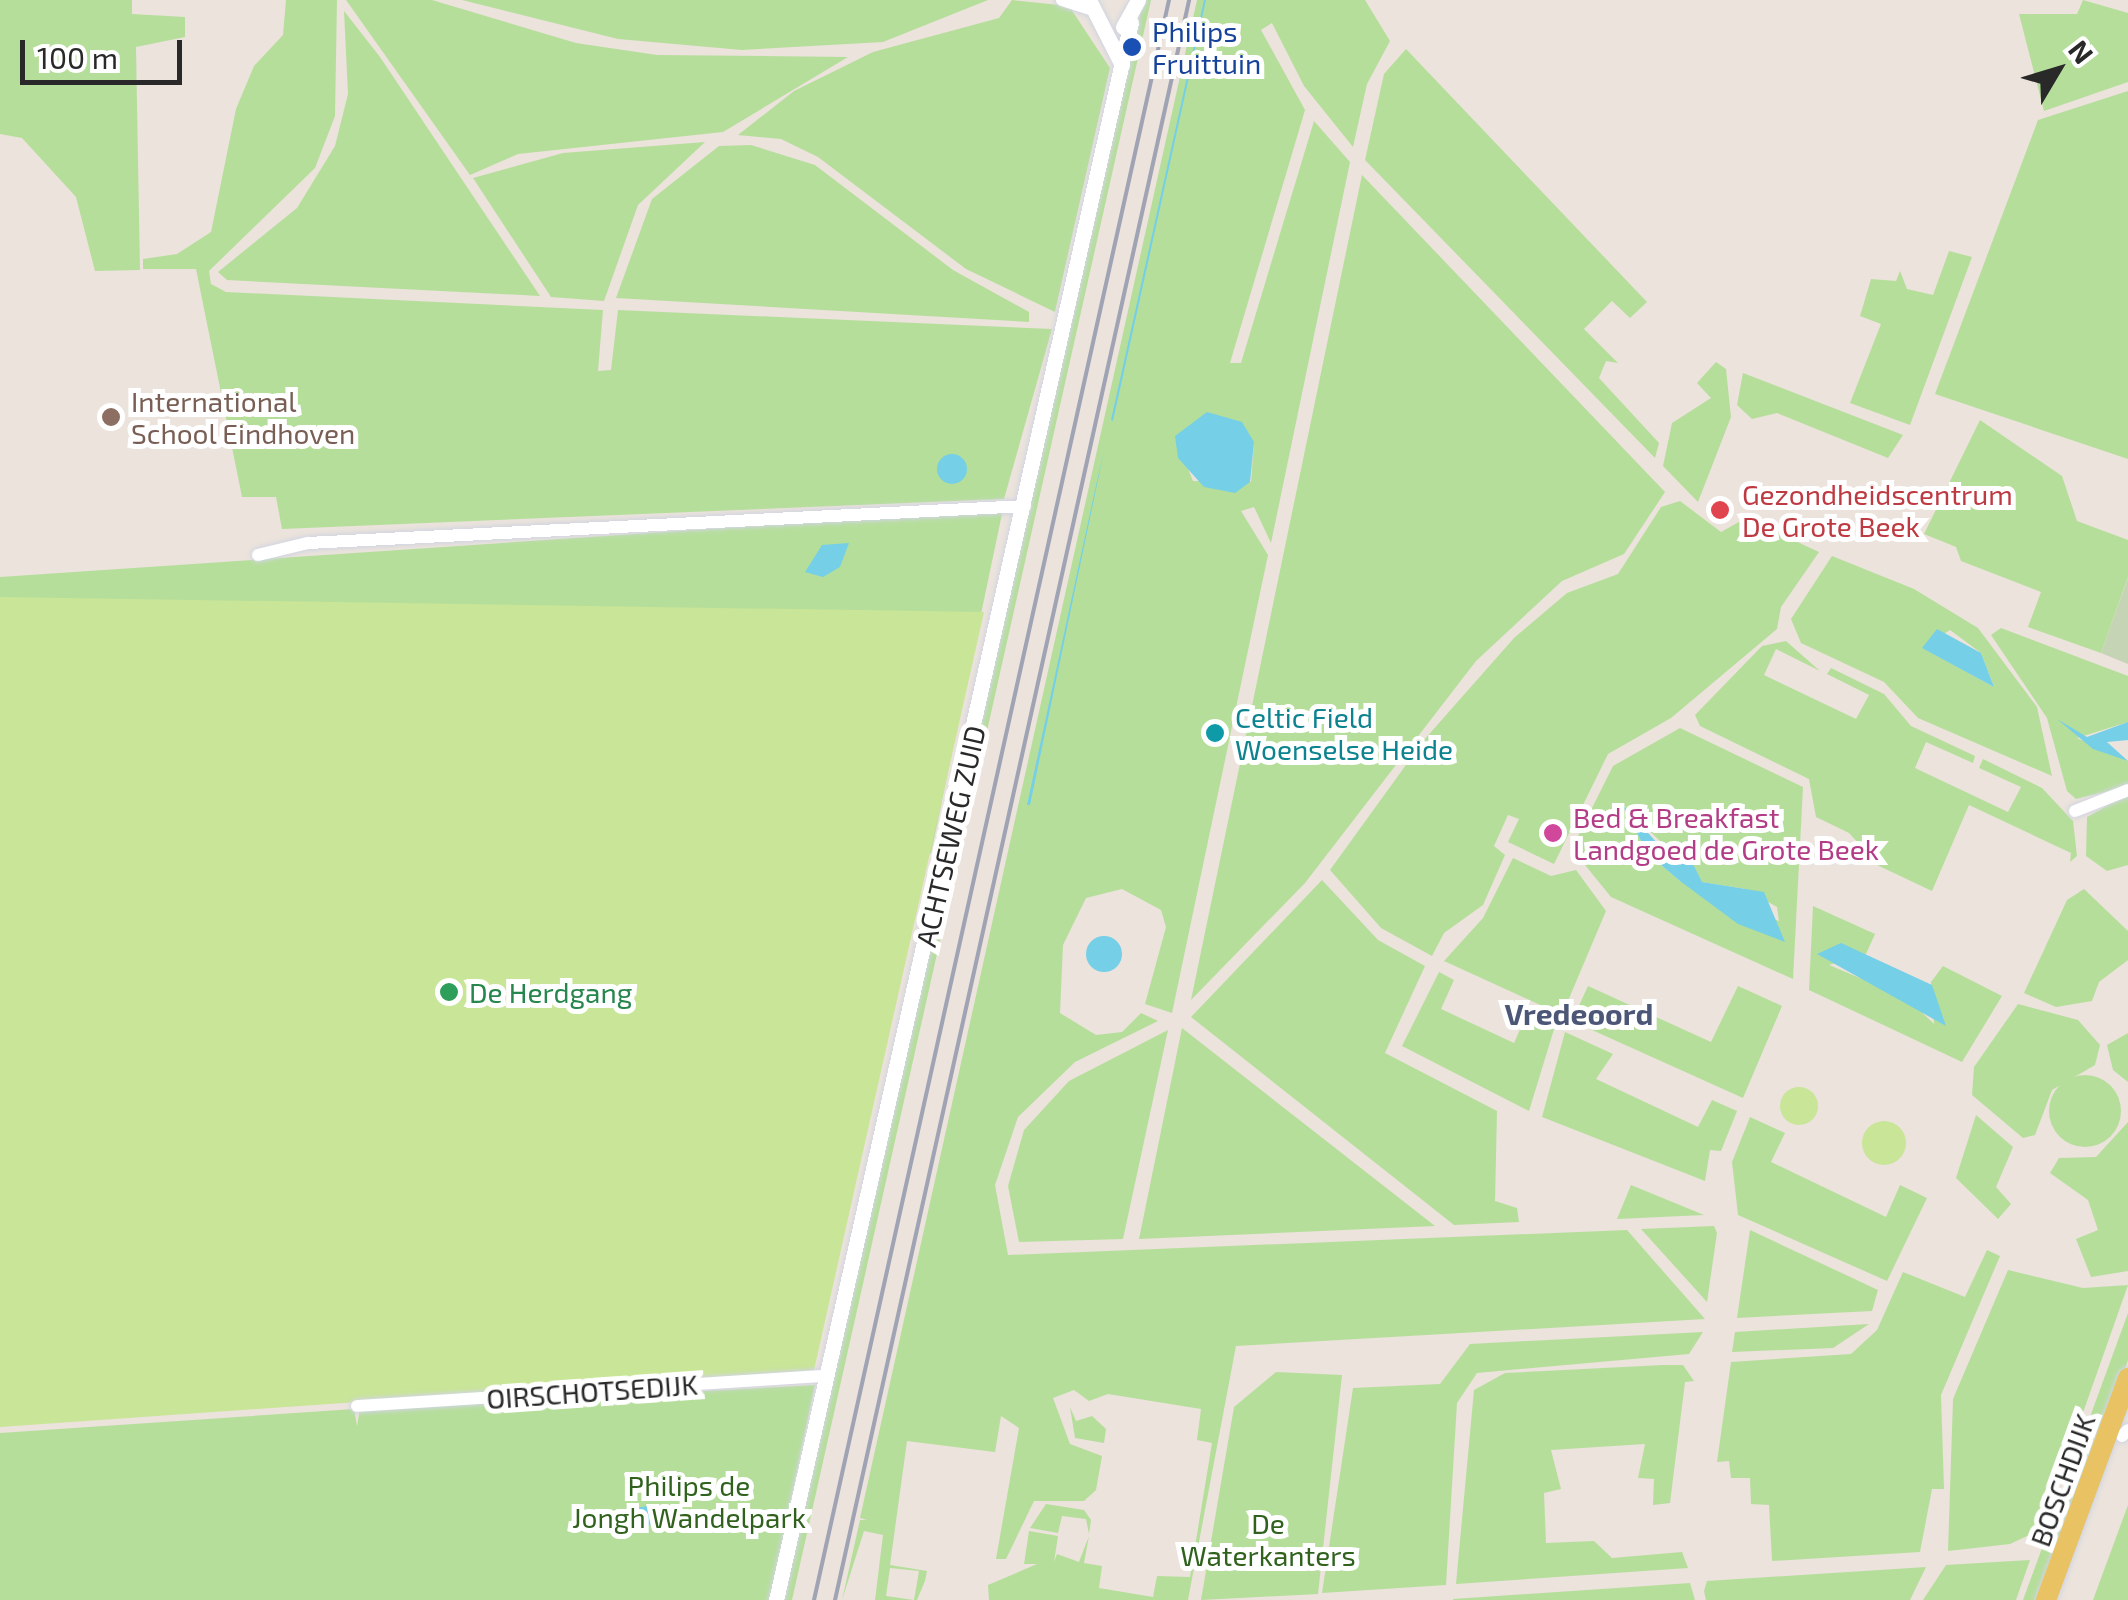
<!DOCTYPE html>
<style>
body{margin:0}
#map{position:relative;width:2128px;height:1600px;overflow:hidden;background:#ebe3dc;font-family:"Exo 2",sans-serif}
div>[style]{position:absolute}
.green>*{inset:0;background:#b6de9b}
.round{border-radius:50%}
.cemetery>*{inset:0;background:#c5d4b4}
.pitch>*{inset:0;background:#c9e597}
.water>*{inset:0;background:#74cfe7}
.roads{filter:drop-shadow(0 0 2px #d1d5e1) drop-shadow(0 0 2px #d1d5e1)}
.minor>*{height:12px;margin:-6px;padding:0 6px;transform-origin:6px;border-radius:6px;background:#fff}
.tertiary>*{height:15px;margin:-7.5px;padding:0 7.5px;transform-origin:7.5px;border-radius:7.5px;background:#fff}
.primary>*{height:20px;margin:-10px;padding:0 10px;transform-origin:10px;border-radius:10px;background:#e8c263}
.rail>*{height:4px;margin:-2px;padding:0 2px;transform-origin:2px;border-radius:2px;background:#9fa3b3}
.dots>*{width:28px;height:28px;translate:-50% -50%;box-sizing:border-box;border:5px solid #fff;border-radius:50%}
span{translate:-50% -50%;white-space:nowrap;text-align:center;line-height:1.15;-webkit-text-stroke:10px #fff;paint-order:stroke}
.transit-label{font-size:28px;color:#164399}
.left{translate:0 -50%;text-align:left}
.education-label{font-size:28px;color:#785e54}
.health-label{font-size:28px;color:#be3a42}
.culture-label{font-size:28px;color:#0d838f}
.hotel-label{font-size:28px;color:#b23c85}
.street-label{font-size:28px;color:#292929}
.leisure-label{font-size:28px;color:#27864d}
.park-label{font-size:28px;color:#30621e}
.neighbourhood-label{font-size:30px;color:#4c5677;font-weight:700}
.north{position:absolute;left:2008px;top:20px;width:100px;height:100px;-webkit-text-stroke:8px #fff;paint-order:stroke;rotate:52deg;font-size:28px;font-weight:700;line-height:40px;text-align:center;color:#292929}
.north::after{content:'';display:block;margin:auto;width:35px;height:45px;background:#292929;clip-path:polygon(50% 0,100% 100%,50% 72%,0 100%)}
.scale{position:absolute;left:20px;top:40px;width:162px;height:45px;box-sizing:border-box;border:5px solid #292929;border-top:0;padding-left:12px;font-size:30px;line-height:35px;white-space:nowrap;color:#292929;-webkit-text-stroke:8px #fff;paint-order:stroke}
</style>
<div id="map">
<div class="green">
<i style="clip-path:polygon(0 0,132px 0,132px 14px,185px 17px,185px 37px,136px 47px,140px 270px,95px 271px,76px 197px,22px 138px,0 134px)"></i>
<i style="clip-path:polygon(286px 0,337px 0,335px 116px,315px 168px,209px 271px,211px 284px,226px 292px,603px 310px,598px 371px,611px 370px,618px 310px,1052px 329px,1004px 499px,282px 529px,276px 497px,242px 497px,196px 269px,143px 269px,143px 259px,177px 254px,211px 232px,236px 109px,254px 66px,283px 35px)"></i>
<i style="clip-path:polygon(346px 0,432px 0,576px 43px,657px 55px,848px 57px,723px 132px,518px 154px,470px 175px)"></i>
<i style="clip-path:polygon(462px 0,988px 0,883px 42px,742px 50px,618px 39px)"></i>
<i style="clip-path:polygon(1012px 0,1069px 6px,1110px 68px,1055px 312px,966px 269px,818px 157px,781px 139px,738px 135px,794px 91px,873px 52px,999px 18px)"></i>
<i style="clip-path:polygon(1143px 0,1151px 0,792px 1600px,782px 1600px)"></i>
<i style="clip-path:polygon(evenodd,1197px 0,1365px 0,1390px 41px,1367px 84px,1353px 147px,1304px 86px,1272px 23px,1261px 30px,1305px 110px,1230px 363px,1241px 363px,1314px 121px,1350px 162px,1271px 543px,1254px 507px,1241px 511px,1268px 555px,1172px 1013px,1145px 1004px,1166px 927px,1161px 910px,1122px 889px,1086px 898px,1063px 945px,1060px 1013px,1096px 1035px,1122px 1032px,1141px 1013px,1158px 1021px,1075px 1062px,1018px 1117px,995px 1185px,1008px 1255px,1627px 1230px,1705px 1319px,1236px 1346px,1188px 1600px,989px 1600px,988px 1585px,1037px 1564px,1024px 1564px,1029px 1531px,1058px 1536px,1054px 1562px,1057px 1554px,1079px 1562px,1089px 1536px,1084px 1563px,1102px 1566px,1099px 1588px,1153px 1597px,1157px 1576px,1190px 1577px,1212px 1443px,1197px 1440px,1201px 1409px,1108px 1394px,1089px 1401px,1074px 1390px,1053px 1398px,1070px 1444px,1102px 1456px,1096px 1490px,1084px 1501px,1034px 1501px,1006px 1559px,996px 1559px,1019px 1428px,1001px 1416px,995px 1452px,907px 1441px,890px 1565px,927px 1571px,925px 1581px,917px 1600px,875px 1600px,883px 1535px,864px 1531px,842px 1600px,860px 1520px,867px 1520px,860px 1518px,1197px 0,1175px 436px,1254px 442px,1251px 482px,1193px 481px,1175px 436px,1197px 0,890px 1568px,919px 1571px,914px 1600px,886px 1596px,890px 1568px)"></i>
<i style="clip-path:polygon(2083px 0,2128px 13px,2128px 82px,2044px 111px,2019px 14px,2077px 14px)"></i>
<i style="clip-path:polygon(344px 11px,380px 57px,540px 296px,227px 280px,218px 272px,297px 208px,335px 146px,348px 94px)"></i>
<i style="clip-path:polygon(1406px 49px,1647px 302px,1630px 318px,1612px 301px,1584px 329px,1618px 363px,1606px 361px,1599px 378px,1659px 443px,1655px 458px,1365px 160px,1384px 74px)"></i>
<i style="clip-path:polygon(2128px 91px,2128px 459px,1935px 394px,2038px 120px)"></i>
<i style="clip-path:polygon(705px 142px,638px 205px,604px 301px,551px 297px,473px 178px,563px 153px)"></i>
<i style="clip-path:polygon(751px 145px,815px 165px,953px 270px,1029px 312px,1029px 322px,616px 298px,652px 199px,719px 146px)"></i>
<i style="clip-path:polygon(1362px 175px,1665px 492px,1624px 554px,1562px 581px,1476px 661px,1305px 883px,1191px 1000px)"></i>
<i style="clip-path:polygon(1949px 251px,1972px 257px,1910px 425px,1850px 403px,1881px 324px,1860px 316px,1871px 279px,1896px 281px,1900px 271px,1907px 289px,1933px 295px)"></i>
<i style="clip-path:polygon(1716px 362px,1726px 369px,1731px 417px,1698px 502px,1663px 466px,1672px 423px,1711px 398px,1697px 383px)"></i>
<i style="clip-path:polygon(1743px 373px,1903px 435px,1888px 458px,1777px 413px,1752px 419px,1737px 405px)"></i>
<i style="clip-path:polygon(1980px 420px,2062px 476px,2077px 521px,2128px 540px,2128px 577px,2101px 653px,2028px 627px,2041px 592px,1961px 561px,1956px 547px,1924px 534px)"></i>
<i style="clip-path:polygon(1680px 501px,1721px 532px,1746px 518px,1819px 552px,1781px 607px,1777px 629px,1671px 718px,1608px 754px,1554px 864px,1508px 842px,1519px 819px,1508px 815px,1494px 846px,1505px 855px,1483px 905px,1444px 933px,1432px 956px,1381px 928px,1330px 870px,1424px 740px,1514px 638px,1567px 593px,1618px 574px,1661px 507px)"></i>
<i style="clip-path:polygon(1003px 509px,931px 853px,0 1108px,0 577px)"></i>
<i style="clip-path:polygon(evenodd,1832px 556px,1914px 589px,1978px 628px,2037px 707px,2052px 776px,1918px 718px,1884px 682px,1801px 643px,1791px 619px,1832px 556px,1950px 630px,1981px 653px,1994px 687px,1923px 648px,1950px 630px)"></i>
<i style="clip-path:polygon(2001px 628px,2128px 676px,2128px 722px,2077px 738px,2128px 761px,2128px 786px,2076px 799px,2067px 791px,2047px 718px,1991px 635px)"></i>
<i style="clip-path:polygon(1786px 641px,1820px 671px,1776px 649px,1764px 675px,1856px 719px,1869px 695px,1827px 674px,1831px 668px,1884px 694px,1911px 726px,1975px 756px,1973px 763px,1926px 742px,1915px 768px,2008px 812px,2021px 787px,1979px 768px,1983px 759px,2042px 788px,2073px 821px,2077px 856px,2070px 862px,2071px 853px,1969px 805px,1932px 891px,1879px 866px,1849px 833px,1816px 817px,1809px 779px,1700px 726px,1695px 715px,1762px 646px)"></i>
<i style="clip-path:polygon(evenodd,1680px 728px,1803px 787px,1793px 979px,1611px 897px,1585px 865px,1577px 838px,1613px 766px,1680px 728px,1621px 803px,1702px 882px,1745px 889px,1777px 907px,1779px 921px,1680px 881px,1648px 854px,1621px 803px)"></i>
<i style="clip-path:polygon(2128px 794px,2128px 865px,2107px 871px,2086px 856px,2087px 817px)"></i>
<i style="clip-path:polygon(1513px 858px,1551px 876px,1576px 870px,1606px 911px,1562px 1015px,1444px 961px,1483px 918px)"></i>
<i style="clip-path:polygon(1322px 880px,1378px 940px,1425px 966px,1385px 1053px,1497px 1111px,1495px 1201px,1517px 1208px,1519px 1222px,1454px 1225px,1191px 1017px)"></i>
<i style="clip-path:polygon(2084px 889px,2128px 931px,2128px 960px,2099px 982px,2092px 1001px,2056px 1007px,2024px 993px,2067px 900px)"></i>
<i style="clip-path:polygon(1813px 906px,1875px 934px,1866px 954px,1829px 965px,1907px 998px,1934px 1024px,1931px 982px,1943px 966px,2002px 996px,1962px 1062px,1809px 990px)"></i>
<i style="clip-path:polygon(1439px 972px,1454px 980px,1441px 1009px,1514px 1043px,1527px 1014px,1555px 1026px,1529px 1111px,1402px 1046px)"></i>
<i style="clip-path:polygon(1588px 986px,1711px 1042px,1738px 986px,1782px 1006px,1743px 1098px,1572px 1021px)"></i>
<i style="clip-path:polygon(2018px 1004px,2078px 1020px,2100px 1045px,2095px 1065px,2052px 1090px,2035px 1135px,2023px 1138px,1972px 1095px,1974px 1067px)"></i>
<i style="clip-path:polygon(1182px 1028px,1380px 1183px,1435px 1226px,1139px 1239px)"></i>
<i style="clip-path:polygon(1168px 1030px,1123px 1239px,1019px 1242px,1008px 1186px,1024px 1130px,1069px 1081px)"></i>
<i style="clip-path:polygon(1565px 1032px,1613px 1054px,1596px 1079px,1698px 1127px,1712px 1100px,1737px 1111px,1721px 1151px,1710px 1150px,1705px 1181px,1542px 1117px)"></i>
<i style="clip-path:polygon(2128px 1033px,2128px 1082px,2113px 1070px,2107px 1045px)"></i>
<i class="round" style="left:2049px;top:1075px;width:72px;height:72px"></i>
<i style="clip-path:polygon(1976px 1115px,2013px 1147px,1996px 1187px,2011px 1204px,1998px 1219px,1956px 1178px)"></i>
<i style="clip-path:polygon(1750px 1117px,1785px 1133px,1771px 1162px,1886px 1217px,1900px 1185px,1927px 1198px,1887px 1281px,1738px 1215px,1732px 1162px)"></i>
<i style="clip-path:polygon(2128px 1122px,2128px 1271px,2091px 1277px,2076px 1239px,2098px 1230px,2088px 1200px,2050px 1173px,2059px 1158px,2096px 1157px)"></i>
<i style="clip-path:polygon(1631px 1185px,1704px 1215px,1617px 1219px)"></i>
<i style="clip-path:polygon(1714px 1226px,1717px 1233px,1707px 1302px,1641px 1229px)"></i>
<i style="clip-path:polygon(1750px 1230px,1878px 1290px,1872px 1311px,1737px 1318px)"></i>
<i style="clip-path:polygon(1987px 1250px,2000px 1256px,1941px 1395px,1944px 1489px,1932px 1489px,1920px 1552px,1772px 1561px,1769px 1505px,1751px 1504px,1750px 1478px,1731px 1478px,1729px 1461px,1717px 1462px,1731px 1362px,1851px 1354px,1877px 1330px,1903px 1272px,1965px 1297px)"></i>
<i style="clip-path:polygon(2008px 1270px,2083px 1288px,2128px 1285px,2042px 1529px,2010px 1544px,1948px 1551px,1953px 1399px)"></i>
<i style="clip-path:polygon(2128px 1313px,2128px 1360px,2040px 1600px,2023px 1600px)"></i>
<i style="clip-path:polygon(1869px 1324px,1833px 1348px,1732px 1352px,1735px 1332px)"></i>
<i style="clip-path:polygon(1703px 1332px,1689px 1354px,1477px 1373px,1457px 1403px,1446px 1585px,1322px 1593px,1353px 1388px,1440px 1384px,1470px 1344px)"></i>
<i style="clip-path:polygon(1663px 1365px,1683px 1365px,1694px 1381px,1685px 1382px,1670px 1503px,1653px 1505px,1654px 1479px,1638px 1478px,1645px 1444px,1551px 1450px,1561px 1489px,1544px 1493px,1546px 1543px,1594px 1541px,1612px 1558px,1682px 1552px,1688px 1568px,1456px 1584px,1474px 1390px,1505px 1373px)"></i>
<i style="clip-path:polygon(1276px 1372px,1342px 1375px,1318px 1594px,1201px 1600px,1234px 1407px)"></i>
<i style="clip-path:polygon(815px 1385px,770px 1600px,0 1600px,0 1433px,354px 1409px,357px 1426px,360px 1409px)"></i>
<i style="clip-path:polygon(1070px 1407px,1076px 1421px,1092px 1416px,1106px 1429px,1104px 1443px,1075px 1438px)"></i>
<i style="clip-path:polygon(1046px 1504px,1084px 1510px,1091px 1520px,1089px 1534px,1086px 1519px,1062px 1516px,1058px 1533px,1030px 1528px)"></i>
<i style="clip-path:polygon(2128px 1505px,2128px 1600px,2093px 1600px)"></i>
<i style="clip-path:polygon(2030px 1560px,2016px 1600px,1923px 1600px,1946px 1565px)"></i>
<i style="clip-path:polygon(1926px 1567px,1910px 1600px,1706px 1600px,1704px 1591px,1707px 1581px)"></i>
<i style="clip-path:polygon(1690px 1583px,1695px 1600px,1453px 1600px,1453px 1599px)"></i>
</div>
<div class="cemetery">
<i style="clip-path:polygon(2128px 578px,2128px 664px,2101px 653px)"></i>
</div>
<div class="pitch">
<i style="clip-path:polygon(0 597px,984px 612px,814px 1370px,0 1427px)"></i>
<i class="round" style="left:1780px;top:1087px;width:38px;height:38px"></i>
<i class="round" style="left:1862px;top:1121px;width:44px;height:44px"></i>
</div>
<div class="water">
<i style="clip-path:polygon(1204px 0,1206px 0,1113px 421px,1111px 420px)"></i>
<i style="clip-path:polygon(1207px 412px,1242px 422px,1254px 442px,1250px 482px,1235px 493px,1204px 487px,1178px 458px,1175px 436px)"></i>
<i style="clip-path:polygon(1104px 451px,1030px 805px,1027px 805px,1095px 490px)"></i>
<i class="round" style="left:937px;top:454px;width:30px;height:30px"></i>
<i style="clip-path:polygon(849px 543px,840px 567px,823px 577px,805px 572px,822px 545px)"></i>
<i style="clip-path:polygon(1937px 629px,1981px 653px,1994px 687px,1922px 648px)"></i>
<i style="clip-path:polygon(2057px 719px,2087px 737px,2128px 722px,2128px 740px,2107px 742px,2128px 761px,2093px 749px)"></i>
<i style="clip-path:polygon(1621px 803px,1658px 844px,1686px 850px,1702px 882px,1764px 892px,1785px 942px,1738px 924px,1680px 881px,1648px 854px)"></i>
<i class="round" style="left:1086px;top:936px;width:36px;height:36px"></i>
<i style="clip-path:polygon(1841px 943px,1932px 985px,1946px 1026px,1817px 954px)"></i>
<i style="clip-path:polygon(654px 1505px,651px 1525px,620px 1534px,597px 1514px)"></i>
</div>
<div class="roads">
<div class="minor">
<i style="left:1062px;top:0;width:28px;rotate:18deg"></i>
<i style="left:258px;top:555px;width:51px;rotate:-13.5deg"></i>
<i style="left:308px;top:543px;width:718px;rotate:-2.95deg"></i>
<i style="left:2075px;top:811px;width:57px;rotate:-21.6deg"></i>
<i style="left:357px;top:1406px;width:471px;rotate:-3.7deg"></i>
<i style="left:2122px;top:1436px;width:8px;rotate:-45deg"></i>
</div>
<div class="tertiary">
<i style="left:1089px;top:0;width:73px;rotate:63.1deg"></i>
<i style="left:1123px;top:27px;width:31px;rotate:-61deg"></i>
<i style="left:776px;top:1600px;width:1617px;rotate:-77.32deg"></i>
</div>
<div class="primary">
<i style="left:2046px;top:1600px;width:237px;rotate:-69.7deg"></i>
</div>
</div>
<div class="rail">
<i style="left:814px;top:1600px;width:1639px;rotate:-77.49deg"></i>
<i style="left:835px;top:1600px;width:1639px;rotate:-77.52deg"></i>
</div>
<div class="dots">
<i style="left:1132px;top:47px;background:#1a4fb4"></i>
<i style="left:111px;top:417px;background:#8d6e63"></i>
<i style="left:1720px;top:510px;background:#e0444e"></i>
<i style="left:1215px;top:733px;background:#0f9aa8"></i>
<i style="left:1553px;top:833px;background:#d1479c"></i>
<i style="left:449px;top:992px;background:#2e9e5b"></i>
</div>
<div class="transit-label">
<span class="left" style="left:1152px;top:47px">Philips<br>Fruittuin</span>
</div>
<div class="education-label">
<span class="left" style="left:131px;top:417px">International<br>School Eindhoven</span>
</div>
<div class="health-label">
<span class="left" style="left:1742px;top:510px">Gezondheidscentrum<br>De Grote Beek</span>
</div>
<div class="culture-label">
<span class="left" style="left:1235px;top:733px">Celtic Field<br>Woenselse Heide</span>
</div>
<div class="hotel-label">
<span class="left" style="left:1573px;top:833px">Bed &amp; Breakfast<br>Landgoed de Grote Beek</span>
</div>
<div class="street-label">
<span style="left:950px;top:836px;rotate:-77deg">ACHTSEWEG ZUID</span>
<span style="left:592px;top:1391px;rotate:-4deg">OIRSCHOTSEDIJK</span>
<span style="left:2062px;top:1480px;rotate:-70deg">BOSCHDIJK</span>
</div>
<div class="leisure-label">
<span class="left" style="left:469px;top:992px">De Herdgang</span>
</div>
<div class="park-label">
<span style="left:689px;top:1501px">Philips de<br>Jongh Wandelpark</span>
<span style="left:1268px;top:1539px">De<br>Waterkanters</span>
</div>
<div class="neighbourhood-label">
<span style="left:1579px;top:1013px">Vredeoord</span>
</div>
<div class="north">N</div>
<div class="scale">100 m</div>
</div>
